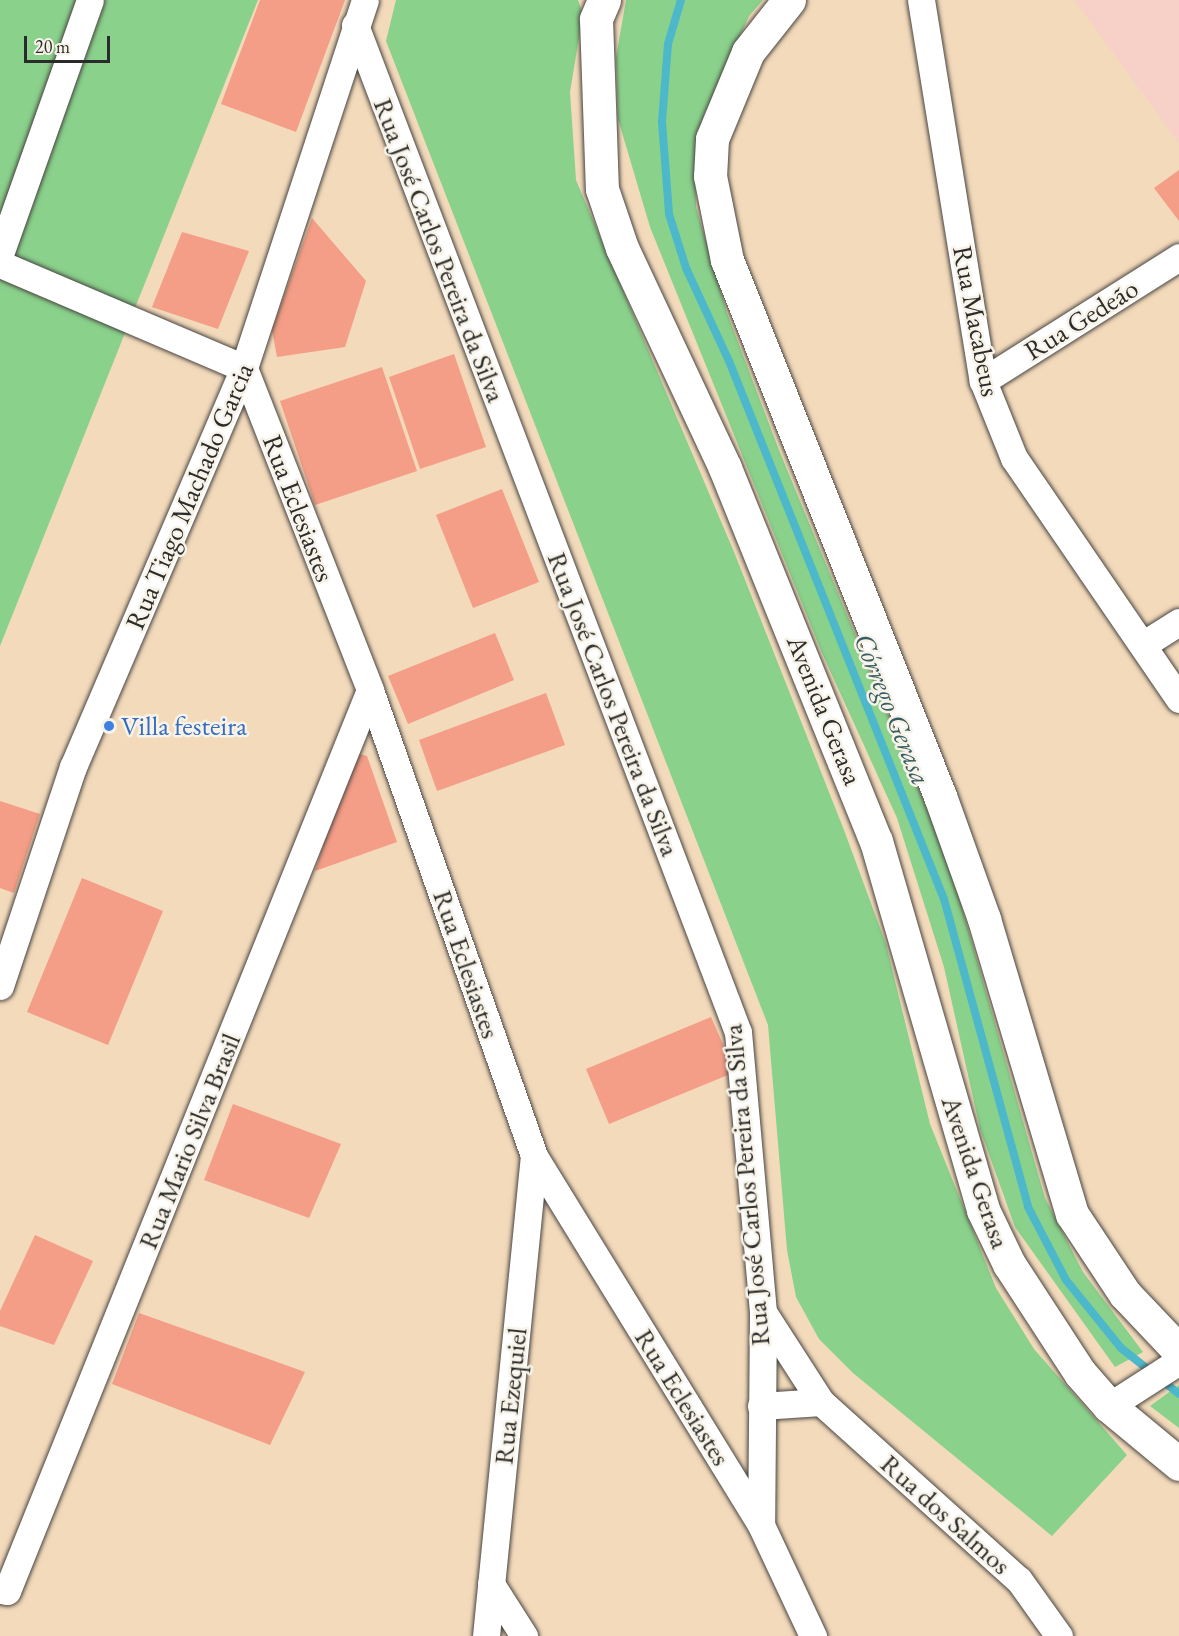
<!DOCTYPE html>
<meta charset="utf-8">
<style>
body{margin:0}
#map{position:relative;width:1179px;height:1636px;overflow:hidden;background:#f3dabb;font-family:"EB Garamond",serif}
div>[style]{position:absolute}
.built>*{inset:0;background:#f7d1c7}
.green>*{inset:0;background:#8ad18c}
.stream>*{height:8px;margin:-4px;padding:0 4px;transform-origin:4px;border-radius:4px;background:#4db8c9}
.building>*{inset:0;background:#f49d87}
.roads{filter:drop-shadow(0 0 2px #494541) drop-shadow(0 0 2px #494541)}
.minor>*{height:27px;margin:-13.5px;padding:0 13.5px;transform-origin:13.5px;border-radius:13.5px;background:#fff}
.secondary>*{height:33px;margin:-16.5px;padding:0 16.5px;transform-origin:16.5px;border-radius:16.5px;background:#fff}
.dots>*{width:16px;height:16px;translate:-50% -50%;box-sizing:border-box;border:3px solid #f7f3e8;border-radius:50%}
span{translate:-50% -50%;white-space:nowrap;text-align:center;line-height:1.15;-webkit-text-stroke:5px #f7f3e8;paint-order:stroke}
.street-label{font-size:27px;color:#2b2b2b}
.shop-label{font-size:27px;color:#366cbe}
.left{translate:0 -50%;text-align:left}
.water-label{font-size:28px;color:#375c62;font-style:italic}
.scale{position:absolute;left:24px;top:36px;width:86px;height:27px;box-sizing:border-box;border:3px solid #2b2b2b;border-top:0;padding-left:8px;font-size:18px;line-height:21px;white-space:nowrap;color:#2b2b2b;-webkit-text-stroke:4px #f7f3e8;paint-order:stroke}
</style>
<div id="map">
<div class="built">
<i style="clip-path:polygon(1074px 0,1179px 0,1179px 143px)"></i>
</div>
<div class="green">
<i style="clip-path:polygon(0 0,258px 0,0 646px)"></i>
<i style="clip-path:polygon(396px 0,578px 0,583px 14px,570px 92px,576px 180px,734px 552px,844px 830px,886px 944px,930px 1124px,996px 1288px,1034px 1349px,1127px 1455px,1052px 1536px,853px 1373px,819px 1339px,796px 1297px,787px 1250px,768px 1025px,386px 41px)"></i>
<i style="clip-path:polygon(626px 0,763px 0,749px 16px,704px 115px,695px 161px,696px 207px,727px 313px,779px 450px,949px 862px,1045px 1198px,1083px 1272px,1143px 1352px,1115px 1367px,1015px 1227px,980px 1129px,944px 967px,897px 818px,822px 653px,650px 227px,618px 119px,616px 57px)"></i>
<i style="clip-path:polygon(1179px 1385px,1179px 1428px,1150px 1406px)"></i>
</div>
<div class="stream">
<i style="left:681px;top:0;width:46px;rotate:106.5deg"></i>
<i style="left:668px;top:44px;width:78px;rotate:94.4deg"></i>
<i style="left:662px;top:122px;width:92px;rotate:85.6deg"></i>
<i style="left:669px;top:214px;width:57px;rotate:72.5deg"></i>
<i style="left:686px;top:268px;width:102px;rotate:65.2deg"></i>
<i style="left:729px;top:361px;width:579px;rotate:68.22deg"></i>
<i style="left:944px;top:899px;width:319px;rotate:74.7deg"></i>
<i style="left:1028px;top:1207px;width:82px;rotate:62.5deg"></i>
<i style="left:1066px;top:1280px;width:87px;rotate:51deg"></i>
<i style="left:1121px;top:1348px;width:74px;rotate:38.4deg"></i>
</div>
<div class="building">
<i style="clip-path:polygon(260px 0,345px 0,296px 132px,221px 104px)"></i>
<i style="clip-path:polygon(1179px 170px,1179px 221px,1154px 188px)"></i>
<i style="clip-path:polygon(312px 218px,366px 281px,345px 347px,277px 357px,272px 330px)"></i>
<i style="clip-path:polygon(182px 232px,249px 251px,218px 329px,152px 307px)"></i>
<i style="clip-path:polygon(454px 354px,486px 447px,420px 469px,389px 377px)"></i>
<i style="clip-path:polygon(382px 367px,417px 471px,315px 505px,280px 401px)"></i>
<i style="clip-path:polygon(502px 489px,539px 582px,473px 608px,436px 515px)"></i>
<i style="clip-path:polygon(495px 633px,514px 680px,408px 724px,388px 676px)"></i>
<i style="clip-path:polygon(546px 693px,565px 745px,437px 791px,419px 740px)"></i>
<i style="clip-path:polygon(353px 752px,367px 756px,397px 842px,315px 871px)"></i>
<i style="clip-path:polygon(0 801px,40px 814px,14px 893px,0 888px)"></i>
<i style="clip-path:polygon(82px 878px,163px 911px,108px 1045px,27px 1012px)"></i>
<i style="clip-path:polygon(711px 1017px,735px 1072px,609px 1124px,586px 1069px)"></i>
<i style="clip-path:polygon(233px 1104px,341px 1144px,309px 1218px,204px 1180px)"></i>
<i style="clip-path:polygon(35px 1235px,93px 1261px,54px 1345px,0 1326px,0 1311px)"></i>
<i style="clip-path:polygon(139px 1313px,305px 1372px,270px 1445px,112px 1384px)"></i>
</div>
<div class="roads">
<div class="minor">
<i style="left:921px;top:0;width:386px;rotate:80.8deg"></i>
<i style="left:983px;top:381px;width:83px;rotate:68.1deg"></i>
<i style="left:1014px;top:458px;width:292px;rotate:55.6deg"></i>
<i style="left:355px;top:25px;width:1077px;rotate:69.18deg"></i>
<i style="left:738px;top:1032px;width:281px;rotate:84.9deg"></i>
<i style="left:763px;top:1312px;width:212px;rotate:90.5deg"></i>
<i style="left:0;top:254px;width:269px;rotate:-70.5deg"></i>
<i style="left:0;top:264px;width:265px;rotate:23.1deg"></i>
<i style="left:244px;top:368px;width:346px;rotate:68.6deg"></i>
<i style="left:370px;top:690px;width:494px;rotate:70.6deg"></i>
<i style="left:534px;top:1156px;width:433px;rotate:58.4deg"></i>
<i style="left:761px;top:1525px;width:123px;rotate:64.9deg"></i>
<i style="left:983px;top:381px;width:232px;rotate:-32.3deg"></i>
<i style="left:1144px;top:644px;width:41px;rotate:-32.2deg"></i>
<i style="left:0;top:986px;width:231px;rotate:-71.6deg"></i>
<i style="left:73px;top:767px;width:434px;rotate:-66.8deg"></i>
<i style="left:244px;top:368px;width:387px;rotate:-71.8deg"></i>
<i style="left:763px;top:1312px;width:107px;rotate:57.2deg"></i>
<i style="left:821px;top:1402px;width:266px;rotate:42deg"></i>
<i style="left:1019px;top:1580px;width:69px;rotate:54.5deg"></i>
<i style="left:761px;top:1406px;width:60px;rotate:-3.8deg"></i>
<i style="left:1109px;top:1406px;width:83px;rotate:-32.7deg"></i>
<i style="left:491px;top:1584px;width:62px;rotate:57.6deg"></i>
<i style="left:0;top:1590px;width:7px;rotate:8deg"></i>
<i style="left:7px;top:1591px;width:971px;rotate:-68.06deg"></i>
<i style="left:486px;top:1636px;width:482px;rotate:-84.3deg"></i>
</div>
<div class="secondary">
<i style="left:604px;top:0;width:21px;rotate:113deg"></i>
<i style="left:596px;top:19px;width:170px;rotate:88deg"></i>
<i style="left:602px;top:189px;width:62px;rotate:71.3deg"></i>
<i style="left:622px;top:248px;width:243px;rotate:64.9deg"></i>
<i style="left:725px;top:468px;width:402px;rotate:68deg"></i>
<i style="left:876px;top:841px;width:384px;rotate:73.8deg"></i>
<i style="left:983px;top:1210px;width:60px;rotate:64.3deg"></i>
<i style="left:1009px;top:1264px;width:130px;rotate:56.9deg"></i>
<i style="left:1080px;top:1373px;width:44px;rotate:48.7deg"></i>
<i style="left:1109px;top:1406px;width:91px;rotate:39.6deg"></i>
<i style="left:789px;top:0;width:66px;rotate:128.3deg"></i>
<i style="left:748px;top:52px;width:94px;rotate:112.5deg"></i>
<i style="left:712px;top:139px;width:37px;rotate:93deg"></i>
<i style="left:710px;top:176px;width:86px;rotate:78.6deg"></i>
<i style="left:727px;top:260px;width:577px;rotate:68.33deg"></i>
<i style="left:940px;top:796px;width:131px;rotate:70.3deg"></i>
<i style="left:984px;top:919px;width:308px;rotate:73.4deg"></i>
<i style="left:1072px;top:1214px;width:96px;rotate:56.5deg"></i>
<i style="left:1125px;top:1294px;width:79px;rotate:46.5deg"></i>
</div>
</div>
<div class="dots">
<i style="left:109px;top:726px;background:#3f7fe0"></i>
</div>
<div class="street-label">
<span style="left:440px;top:250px;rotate:69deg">Rua José Carlos Pereira da Silva</span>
<span style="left:1081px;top:319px;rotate:-32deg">Rua Gedeão</span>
<span style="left:977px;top:321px;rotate:79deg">Rua Macabeus</span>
<span style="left:189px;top:496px;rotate:-67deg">Rua Tiago Machado Garcia</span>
<span style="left:299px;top:508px;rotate:69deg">Rua Eclesiastes</span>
<span style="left:614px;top:704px;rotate:69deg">Rua José Carlos Pereira da Silva</span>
<span style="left:825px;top:710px;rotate:68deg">Avenida Gerasa</span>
<span style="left:467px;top:964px;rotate:71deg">Rua Eclesiastes</span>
<span style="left:189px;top:1141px;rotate:-68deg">Rua Mario Silva Brasil</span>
<span style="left:976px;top:1172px;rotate:71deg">Avenida Gerasa</span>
<span style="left:746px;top:1185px;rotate:-95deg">Rua José Carlos Pereira da Silva</span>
<span style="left:510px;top:1396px;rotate:-84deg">Rua Ezequiel</span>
<span style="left:683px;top:1397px;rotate:58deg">Rua Eclesiastes</span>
<span style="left:946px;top:1514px;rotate:42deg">Rua dos Salmos</span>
</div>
<div class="shop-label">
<span class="left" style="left:121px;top:726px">Villa festeira</span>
</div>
<div class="water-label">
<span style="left:893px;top:709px;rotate:68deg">Córrego Gerasa</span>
</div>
<div class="scale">20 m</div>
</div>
